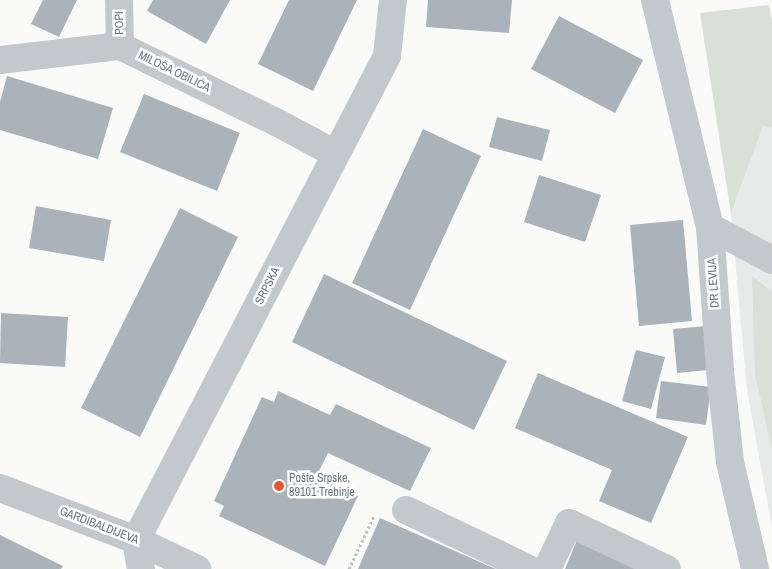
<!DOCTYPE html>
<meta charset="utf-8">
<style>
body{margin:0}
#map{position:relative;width:772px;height:569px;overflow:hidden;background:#fafaf8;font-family:"Archivo Narrow",sans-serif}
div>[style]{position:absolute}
.built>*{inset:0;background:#e8e9e9}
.green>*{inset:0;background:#dadfd7}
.building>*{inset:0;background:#aab3b9}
.path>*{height:3px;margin-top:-1.5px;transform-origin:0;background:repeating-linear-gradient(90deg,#bbbfc2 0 2.5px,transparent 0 5px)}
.street>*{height:28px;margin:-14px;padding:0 14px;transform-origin:14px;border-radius:14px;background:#c3c8cc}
.dots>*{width:14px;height:14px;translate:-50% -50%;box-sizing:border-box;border:2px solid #fff;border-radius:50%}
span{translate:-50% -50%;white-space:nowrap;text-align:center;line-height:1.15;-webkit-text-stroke:5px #fff;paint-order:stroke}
.street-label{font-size:12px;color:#657683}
.poi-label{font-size:12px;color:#657683}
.left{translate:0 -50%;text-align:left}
</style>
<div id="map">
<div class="built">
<i style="clip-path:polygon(763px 126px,772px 128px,772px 528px,747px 390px,731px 214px)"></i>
</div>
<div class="green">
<i style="clip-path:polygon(769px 5px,772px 20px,772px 128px,763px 126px,731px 214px,700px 13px)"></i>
<i style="clip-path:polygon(752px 276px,772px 292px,772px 449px,755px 374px)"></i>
</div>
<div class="building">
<i style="clip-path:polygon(43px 0,77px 0,59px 37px,31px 24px)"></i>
<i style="clip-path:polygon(153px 0,230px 0,206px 44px,147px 11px)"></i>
<i style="clip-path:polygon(289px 0,357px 0,313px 91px,258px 64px)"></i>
<i style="clip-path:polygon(428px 0,512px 0,509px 33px,426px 27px)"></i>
<i style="clip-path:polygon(559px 16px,643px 60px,615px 113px,531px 69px)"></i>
<i style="clip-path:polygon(7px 76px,113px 108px,98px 159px,0 130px,0 102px)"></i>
<i style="clip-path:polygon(144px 94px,240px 133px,217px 191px,120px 152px)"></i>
<i style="clip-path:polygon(497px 117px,550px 130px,542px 161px,489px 147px)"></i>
<i style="clip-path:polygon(423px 129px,481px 156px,410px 310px,352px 283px)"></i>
<i style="clip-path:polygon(539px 175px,601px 195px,585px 242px,524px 222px)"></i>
<i style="clip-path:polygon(36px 206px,111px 220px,104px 261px,29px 248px)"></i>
<i style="clip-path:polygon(180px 208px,238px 237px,140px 437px,81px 408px)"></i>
<i style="clip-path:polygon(683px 220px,692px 321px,639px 326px,630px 225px)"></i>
<i style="clip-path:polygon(324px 274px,507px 361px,474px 430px,292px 342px)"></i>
<i style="clip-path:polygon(1px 313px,68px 317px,65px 367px,0 363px)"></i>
<i style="clip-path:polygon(706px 326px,709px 370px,677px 373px,673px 329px)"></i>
<i style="clip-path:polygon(636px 350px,665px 357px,651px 409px,622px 401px)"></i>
<i style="clip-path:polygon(538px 373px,688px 437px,651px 523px,599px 501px,612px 470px,515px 428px)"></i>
<i style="clip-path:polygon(661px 381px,711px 387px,706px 425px,656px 418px)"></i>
<i style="clip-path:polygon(278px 391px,330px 415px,336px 404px,431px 448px,410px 491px,328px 453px,316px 477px,358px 496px,325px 566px,219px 516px,224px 506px,214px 501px,262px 397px,274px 402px)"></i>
<i style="clip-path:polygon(380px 518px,496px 569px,358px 569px)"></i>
<i style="clip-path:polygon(0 535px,63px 566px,61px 569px,0 569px)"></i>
<i style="clip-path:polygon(578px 537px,644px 569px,565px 569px)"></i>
</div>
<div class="path">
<i style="left:349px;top:569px;width:59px;rotate:-64.7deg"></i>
</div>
<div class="street">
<i style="left:119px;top:0;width:46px;rotate:88.8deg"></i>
<i style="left:655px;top:0;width:234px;rotate:76.4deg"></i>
<i style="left:710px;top:227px;width:144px;rotate:86deg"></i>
<i style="left:720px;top:371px;width:92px;rotate:83.7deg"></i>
<i style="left:730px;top:462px;width:110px;rotate:76.8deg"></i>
<i style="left:0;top:60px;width:121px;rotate:-6.7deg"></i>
<i style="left:120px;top:46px;width:174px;rotate:26deg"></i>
<i style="left:276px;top:122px;width:68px;rotate:28.1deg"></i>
<i style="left:710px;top:227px;width:70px;rotate:28deg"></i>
<i style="left:0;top:488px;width:146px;rotate:20.9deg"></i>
<i style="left:136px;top:540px;width:68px;rotate:25.4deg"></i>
<i style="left:406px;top:510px;width:136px;rotate:25.6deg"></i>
<i style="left:141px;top:569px;width:29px;rotate:-100deg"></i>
<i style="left:136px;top:540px;width:545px;rotate:-62.59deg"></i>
<i style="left:387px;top:56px;width:56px;rotate:-83.9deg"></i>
<i style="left:547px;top:569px;width:51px;rotate:-64.4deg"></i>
<i style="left:569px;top:523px;width:108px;rotate:25.1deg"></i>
</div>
<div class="dots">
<i style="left:279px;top:486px;background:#e4572e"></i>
</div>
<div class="street-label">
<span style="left:120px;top:23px;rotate:-91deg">POPI</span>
<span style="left:174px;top:72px;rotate:26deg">MILOŠA OBILIĆA</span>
<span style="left:714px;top:283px;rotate:-94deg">DR LEVIJA</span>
<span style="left:268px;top:286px;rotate:-63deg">SRPSKA</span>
<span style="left:99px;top:526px;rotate:21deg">GARDIBALDIJEVA</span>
</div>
<div class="poi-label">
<span class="left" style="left:289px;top:486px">Pošte Srpske,<br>89101 Trebinje</span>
</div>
</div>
